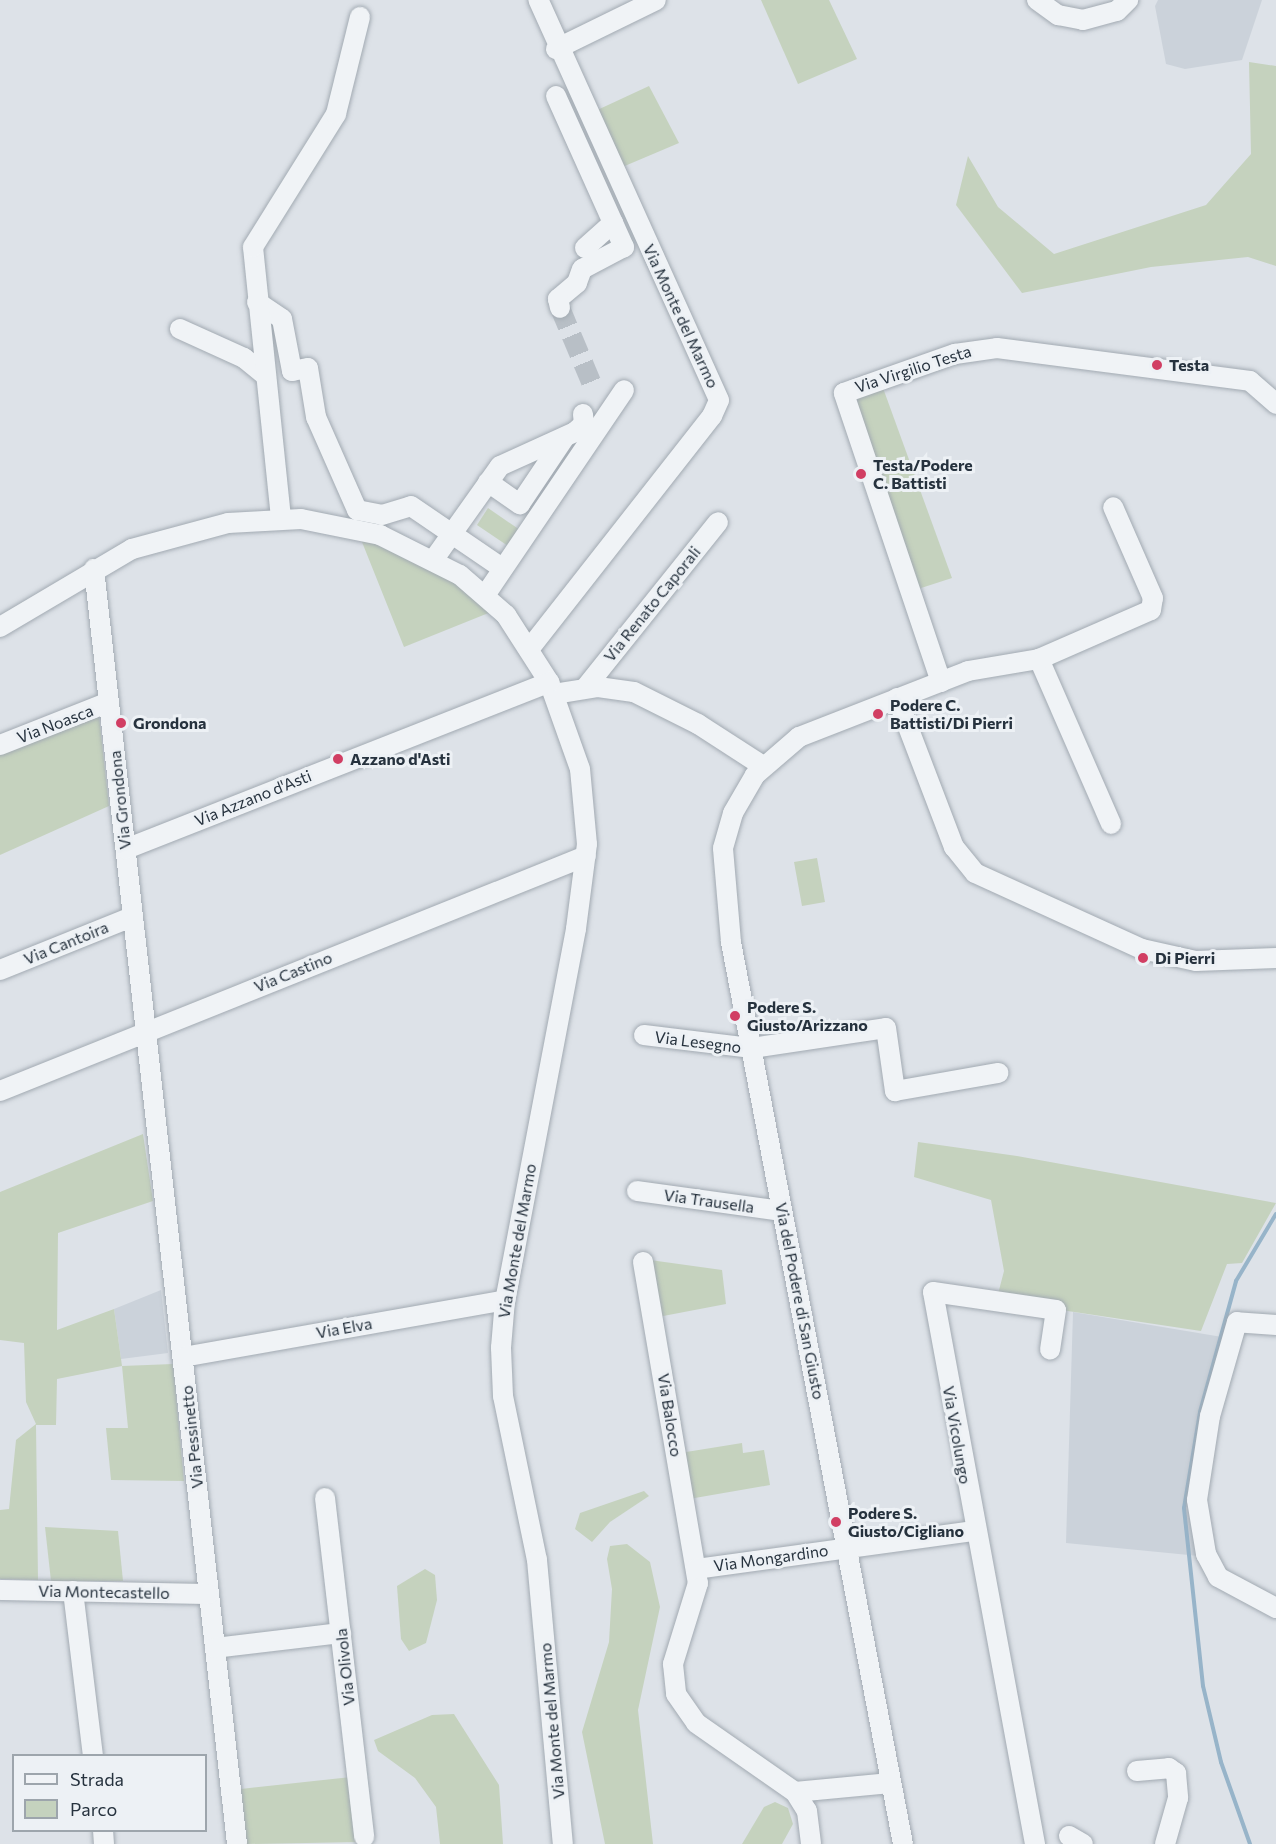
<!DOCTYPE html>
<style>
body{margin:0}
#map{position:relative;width:1276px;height:1844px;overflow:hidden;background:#dde2e8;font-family:Commissioner,sans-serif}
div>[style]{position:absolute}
.built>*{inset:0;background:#cbd2da}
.green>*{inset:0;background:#c5d2be}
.stream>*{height:4px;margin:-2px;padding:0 2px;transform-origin:2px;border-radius:2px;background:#97b4c9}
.minor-tunnel>*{height:20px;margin-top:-10px;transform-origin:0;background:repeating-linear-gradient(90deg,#b8bfc6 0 20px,transparent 0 30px)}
.roads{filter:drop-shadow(0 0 2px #a2aab2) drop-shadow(0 0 2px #a2aab2)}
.minor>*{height:20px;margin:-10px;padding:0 10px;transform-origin:10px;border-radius:10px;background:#f0f3f6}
.dots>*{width:16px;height:16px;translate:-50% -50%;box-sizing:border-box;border:3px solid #edf1f5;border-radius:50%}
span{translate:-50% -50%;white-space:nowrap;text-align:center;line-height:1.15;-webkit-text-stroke:6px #edf1f5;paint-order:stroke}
.street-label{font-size:16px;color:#26323e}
.poi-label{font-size:16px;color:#26323e;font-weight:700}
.left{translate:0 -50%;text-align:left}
.legend{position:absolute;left:12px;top:1754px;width:195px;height:78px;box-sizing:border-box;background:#edf1f5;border:2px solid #9da5ac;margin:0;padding:8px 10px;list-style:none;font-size:18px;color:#26323e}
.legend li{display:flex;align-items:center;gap:12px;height:30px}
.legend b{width:30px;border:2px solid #9da5ac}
</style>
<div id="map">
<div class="built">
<i style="clip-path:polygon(1158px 0,1262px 0,1242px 60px,1185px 69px,1166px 64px,1155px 6px)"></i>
<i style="clip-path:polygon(161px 1290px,168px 1353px,121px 1359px,114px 1309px)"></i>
<i style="clip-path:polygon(1073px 1312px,1228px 1338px,1199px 1556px,1066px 1543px)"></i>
</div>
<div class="green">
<i style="clip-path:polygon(761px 0,829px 0,857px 59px,798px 84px)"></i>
<i style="clip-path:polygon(1249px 62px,1276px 66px,1276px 266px,1248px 257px,1151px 267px,1022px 293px,956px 205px,968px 156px,998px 207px,1054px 254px,1206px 205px,1251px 154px)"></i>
<i style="clip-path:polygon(649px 86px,679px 143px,620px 168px,593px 112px)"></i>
<i style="clip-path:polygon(883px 388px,952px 578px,918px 589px,855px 396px)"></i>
<i style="clip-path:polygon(488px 508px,520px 530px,508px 546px,477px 525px)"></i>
<i style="clip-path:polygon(360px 537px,441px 570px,491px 612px,404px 647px)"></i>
<i style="clip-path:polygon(99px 716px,109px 806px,0 855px,0 753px)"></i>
<i style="clip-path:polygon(817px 858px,825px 902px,802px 906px,794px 862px)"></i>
<i style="clip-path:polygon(143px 1134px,153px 1201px,58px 1233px,57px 1330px,114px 1309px,122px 1366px,173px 1364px,184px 1481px,111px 1480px,106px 1428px,128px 1428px,122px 1366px,57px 1379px,56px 1425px,36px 1425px,38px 1580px,0 1579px,0 1510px,9px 1509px,16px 1440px,36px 1424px,26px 1402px,24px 1343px,0 1340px,0 1192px)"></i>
<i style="clip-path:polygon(918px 1142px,1017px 1156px,1276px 1203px,1242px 1263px,1227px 1264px,1201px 1331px,1061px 1310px,998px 1294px,1004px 1271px,991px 1200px,914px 1177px)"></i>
<i style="clip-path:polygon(650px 1260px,722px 1270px,726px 1304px,658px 1317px)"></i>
<i style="clip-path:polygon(742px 1443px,743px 1453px,764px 1450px,770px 1485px,689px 1499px,680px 1453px)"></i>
<i style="clip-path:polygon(644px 1491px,649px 1496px,610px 1522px,592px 1542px,575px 1529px,580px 1513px)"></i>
<i style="clip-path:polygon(45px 1527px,118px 1531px,123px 1581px,51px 1581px)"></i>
<i style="clip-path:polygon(627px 1544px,650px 1562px,660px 1607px,638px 1710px,653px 1844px,605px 1844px,582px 1732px,609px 1642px,612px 1589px,607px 1559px,610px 1546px)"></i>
<i style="clip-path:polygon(425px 1569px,435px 1575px,437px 1600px,426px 1643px,409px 1651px,401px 1639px,397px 1586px)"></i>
<i style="clip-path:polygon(454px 1714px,499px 1785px,503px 1844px,440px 1844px,436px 1807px,415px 1778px,378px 1751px,374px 1740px,432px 1715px)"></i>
<i style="clip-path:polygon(351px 1777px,359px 1842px,247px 1844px,241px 1789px)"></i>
<i style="clip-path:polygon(775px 1802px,788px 1808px,793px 1824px,782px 1844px,742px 1844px,764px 1807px)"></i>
</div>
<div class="stream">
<i style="left:1250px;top:1844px;width:87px;rotate:-109.5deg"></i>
<i style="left:1221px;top:1762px;width:78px;rotate:-103.3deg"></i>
<i style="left:1203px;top:1686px;width:179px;rotate:-96.1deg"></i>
<i style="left:1184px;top:1508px;width:97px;rotate:-80.5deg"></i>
<i style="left:1200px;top:1412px;width:136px;rotate:-74.6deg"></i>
<i style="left:1236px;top:1281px;width:78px;rotate:-59.2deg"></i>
</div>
<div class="minor-tunnel">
<i style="left:560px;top:308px;width:82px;rotate:67.2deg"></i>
</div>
<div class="roads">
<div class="minor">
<i style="left:1037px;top:0;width:26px;rotate:36deg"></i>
<i style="left:1058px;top:15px;width:25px;rotate:11deg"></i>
<i style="left:1083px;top:20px;width:35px;rotate:-15deg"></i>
<i style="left:1117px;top:11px;width:16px;rotate:-45deg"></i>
<i style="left:556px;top:49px;width:111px;rotate:-26.1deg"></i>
<i style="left:556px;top:96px;width:166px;rotate:65.8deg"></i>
<i style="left:624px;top:247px;width:47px;rotate:152.4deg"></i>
<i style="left:582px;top:269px;width:15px;rotate:110deg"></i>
<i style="left:577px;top:283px;width:25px;rotate:140deg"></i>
<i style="left:558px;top:299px;width:9px;rotate:77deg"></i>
<i style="left:585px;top:248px;width:38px;rotate:-42deg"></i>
<i style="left:257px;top:302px;width:30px;rotate:34deg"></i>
<i style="left:282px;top:319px;width:53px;rotate:79.1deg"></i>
<i style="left:292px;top:371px;width:16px;rotate:-11deg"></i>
<i style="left:308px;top:368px;width:50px;rotate:80.7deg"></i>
<i style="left:316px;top:417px;width:102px;rotate:66.2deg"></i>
<i style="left:357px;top:510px;width:25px;rotate:11deg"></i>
<i style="left:382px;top:515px;width:30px;rotate:-17deg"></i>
<i style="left:411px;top:506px;width:103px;rotate:34.3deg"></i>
<i style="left:180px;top:329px;width:70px;rotate:24.4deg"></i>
<i style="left:244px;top:358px;width:28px;rotate:39deg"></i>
<i style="left:488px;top:482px;width:39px;rotate:35deg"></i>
<i style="left:520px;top:504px;width:81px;rotate:-56.1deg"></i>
<i style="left:281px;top:518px;width:272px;rotate:-95.9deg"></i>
<i style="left:253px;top:247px;width:157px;rotate:-58deg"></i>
<i style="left:336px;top:114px;width:100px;rotate:-76.1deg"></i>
<i style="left:434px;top:559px;width:114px;rotate:-54.6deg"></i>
<i style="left:500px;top:466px;width:82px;rotate:-24.4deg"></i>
<i style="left:575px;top:432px;width:12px;rotate:-42deg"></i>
<i style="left:584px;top:424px;width:10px;rotate:-96deg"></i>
<i style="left:94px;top:569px;width:1283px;rotate:83.6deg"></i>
<i style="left:486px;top:594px;width:246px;rotate:-55.9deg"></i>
<i style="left:0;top:627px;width:153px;rotate:-30.6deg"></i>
<i style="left:132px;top:549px;width:99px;rotate:-15.2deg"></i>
<i style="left:228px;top:523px;width:73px;rotate:-3.1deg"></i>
<i style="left:301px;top:519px;width:81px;rotate:11.4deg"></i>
<i style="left:380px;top:535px;width:89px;rotate:26.6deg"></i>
<i style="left:460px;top:575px;width:61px;rotate:41deg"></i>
<i style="left:506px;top:615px;width:80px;rotate:57.3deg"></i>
<i style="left:549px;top:682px;width:92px;rotate:70.4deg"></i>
<i style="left:580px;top:769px;width:75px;rotate:84.7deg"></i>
<i style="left:587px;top:844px;width:86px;rotate:97.4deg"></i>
<i style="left:576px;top:929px;width:378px;rotate:100.8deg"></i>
<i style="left:505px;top:1300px;width:48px;rotate:94.8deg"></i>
<i style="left:501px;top:1348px;width:48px;rotate:87.6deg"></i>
<i style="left:503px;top:1396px;width:167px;rotate:78.3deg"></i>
<i style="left:537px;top:1560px;width:285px;rotate:84.8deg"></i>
<i style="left:530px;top:648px;width:295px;rotate:-51.9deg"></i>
<i style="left:712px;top:416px;width:17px;rotate:-66deg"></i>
<i style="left:719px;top:400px;width:439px;rotate:-114.3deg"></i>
<i style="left:1039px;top:659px;width:180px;rotate:66.4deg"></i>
<i style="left:941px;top:682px;width:305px;rotate:-108.6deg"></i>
<i style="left:844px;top:393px;width:118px;rotate:-19.4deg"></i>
<i style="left:955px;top:354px;width:42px;rotate:-8.1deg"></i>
<i style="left:997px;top:348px;width:255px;rotate:7.4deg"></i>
<i style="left:1250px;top:381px;width:35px;rotate:41deg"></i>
<i style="left:586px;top:687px;width:211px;rotate:-51.3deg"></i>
<i style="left:554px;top:694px;width:45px;rotate:-9deg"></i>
<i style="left:598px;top:687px;width:36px;rotate:8deg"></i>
<i style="left:634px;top:692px;width:72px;rotate:26.6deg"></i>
<i style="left:698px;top:724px;width:77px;rotate:32.9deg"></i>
<i style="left:897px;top:698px;width:160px;rotate:69.1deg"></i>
<i style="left:954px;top:847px;width:33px;rotate:51deg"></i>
<i style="left:975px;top:873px;width:183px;rotate:24.5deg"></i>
<i style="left:1142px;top:949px;width:55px;rotate:12.5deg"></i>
<i style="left:1196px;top:961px;width:80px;rotate:-2.1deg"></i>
<i style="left:0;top:745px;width:117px;rotate:-21.5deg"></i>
<i style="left:126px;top:849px;width:455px;rotate:-21.5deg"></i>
<i style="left:0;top:970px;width:142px;rotate:-21.9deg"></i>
<i style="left:644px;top:1035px;width:109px;rotate:6.9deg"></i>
<i style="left:752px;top:1048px;width:135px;rotate:-8.5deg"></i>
<i style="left:886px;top:1028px;width:64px;rotate:81.9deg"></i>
<i style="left:895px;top:1091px;width:105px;rotate:-9.9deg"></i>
<i style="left:0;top:1091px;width:631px;rotate:-21.85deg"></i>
<i style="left:637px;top:1191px;width:146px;rotate:7.9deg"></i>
<i style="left:643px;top:1262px;width:326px;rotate:80.3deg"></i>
<i style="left:698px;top:1583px;width:85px;rotate:107.2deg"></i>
<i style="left:673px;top:1664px;width:30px;rotate:84deg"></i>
<i style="left:676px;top:1694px;width:35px;rotate:55deg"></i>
<i style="left:696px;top:1723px;width:121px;rotate:34.9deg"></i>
<i style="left:795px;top:1792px;width:96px;rotate:-5.4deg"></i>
<i style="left:1276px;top:1325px;width:39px;rotate:-176deg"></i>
<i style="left:1237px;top:1322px;width:98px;rotate:106deg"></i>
<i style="left:1210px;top:1416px;width:85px;rotate:98.8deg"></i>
<i style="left:1197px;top:1500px;width:55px;rotate:80.5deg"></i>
<i style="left:1206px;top:1554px;width:26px;rotate:62deg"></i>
<i style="left:1218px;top:1577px;width:66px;rotate:28.1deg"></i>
<i style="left:183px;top:1357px;width:327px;rotate:-10deg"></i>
<i style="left:325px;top:1498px;width:341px;rotate:83.4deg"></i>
<i style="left:696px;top:1569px;width:282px;rotate:-7.8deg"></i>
<i style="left:0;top:1590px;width:208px;rotate:1.1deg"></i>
<i style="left:73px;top:1591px;width:166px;rotate:83.1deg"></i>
<i style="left:215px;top:1648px;width:127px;rotate:-6.8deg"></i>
<i style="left:1137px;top:1771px;width:32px;rotate:-5deg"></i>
<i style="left:1169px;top:1768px;width:9px;rotate:36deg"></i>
<i style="left:1176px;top:1773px;width:25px;rotate:85deg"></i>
<i style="left:1178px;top:1798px;width:48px;rotate:105.8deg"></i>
<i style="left:795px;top:1792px;width:22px;rotate:58deg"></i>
<i style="left:807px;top:1811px;width:33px;rotate:83deg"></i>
<i style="left:103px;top:1830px;width:14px;rotate:86deg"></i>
<i style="left:1069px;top:1836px;width:16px;rotate:30deg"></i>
<i style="left:903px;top:1844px;width:918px;rotate:-100.8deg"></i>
<i style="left:731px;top:942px;width:94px;rotate:-94.9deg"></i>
<i style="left:723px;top:848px;width:36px;rotate:-74deg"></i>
<i style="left:733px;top:813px;width:44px;rotate:-59.9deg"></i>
<i style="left:755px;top:775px;width:58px;rotate:-40.8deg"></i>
<i style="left:799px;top:737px;width:181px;rotate:-21.3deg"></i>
<i style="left:968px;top:671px;width:72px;rotate:-9.6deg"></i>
<i style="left:1039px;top:659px;width:122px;rotate:-23.6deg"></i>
<i style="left:1151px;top:610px;width:12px;rotate:-81deg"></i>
<i style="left:1153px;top:598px;width:99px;rotate:-113.7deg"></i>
<i style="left:1035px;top:1844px;width:561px;rotate:-100.47deg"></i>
<i style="left:933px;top:1292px;width:124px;rotate:8.3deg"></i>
<i style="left:1056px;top:1310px;width:40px;rotate:98.5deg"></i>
</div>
</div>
<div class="dots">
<i style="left:1157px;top:365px;background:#d13e63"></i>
<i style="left:861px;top:474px;background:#d13e63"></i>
<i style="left:878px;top:714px;background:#d13e63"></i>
<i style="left:121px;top:723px;background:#d13e63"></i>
<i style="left:338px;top:759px;background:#d13e63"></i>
<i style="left:1143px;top:958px;background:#d13e63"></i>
<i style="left:735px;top:1016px;background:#d13e63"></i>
<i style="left:836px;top:1522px;background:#d13e63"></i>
</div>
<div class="street-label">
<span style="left:681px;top:316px;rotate:65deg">Via Monte del Marmo</span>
<span style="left:913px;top:369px;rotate:-18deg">Via Virgilio Testa</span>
<span style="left:652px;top:604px;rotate:-51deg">Via Renato Caporali</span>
<span style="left:55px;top:724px;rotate:-21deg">Via Noasca</span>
<span style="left:253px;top:798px;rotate:-22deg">Via Azzano d'Asti</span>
<span style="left:120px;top:800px;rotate:-96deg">Via Grondona</span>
<span style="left:66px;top:943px;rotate:-22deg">Via Cantoira</span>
<span style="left:293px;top:972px;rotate:-22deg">Via Castino</span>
<span style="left:698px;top:1042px;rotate:7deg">Via Lesegno</span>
<span style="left:709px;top:1201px;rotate:8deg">Via Trausella</span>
<span style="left:517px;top:1241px;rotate:-80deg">Via Monte del Marmo</span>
<span style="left:800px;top:1301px;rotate:79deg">Via del Podere di San Giusto</span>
<span style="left:344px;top:1328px;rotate:-10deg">Via Elva</span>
<span style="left:670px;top:1415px;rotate:81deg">Via Balocco</span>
<span style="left:957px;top:1435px;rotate:80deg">Via Vicolungo</span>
<span style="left:192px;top:1437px;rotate:-96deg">Via Pessinetto</span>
<span style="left:771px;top:1558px;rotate:-8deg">Via Mongardino</span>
<span style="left:104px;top:1592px;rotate:1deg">Via Montecastello</span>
<span style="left:345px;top:1667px;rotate:-96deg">Via Olivola</span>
<span style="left:552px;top:1721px;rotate:-95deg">Via Monte del Marmo</span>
</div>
<div class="poi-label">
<span class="left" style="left:1169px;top:365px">Testa</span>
<span class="left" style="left:873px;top:474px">Testa/Podere<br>C. Battisti</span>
<span class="left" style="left:890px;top:714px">Podere C.<br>Battisti/Di Pierri</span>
<span class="left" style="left:133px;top:723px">Grondona</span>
<span class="left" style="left:350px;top:759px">Azzano d'Asti</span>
<span class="left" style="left:1155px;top:958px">Di Pierri</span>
<span class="left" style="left:747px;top:1016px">Podere S.<br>Giusto/Arizzano</span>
<span class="left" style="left:848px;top:1522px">Podere S.<br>Giusto/Cigliano</span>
</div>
<ul class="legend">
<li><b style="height:8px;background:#f0f3f6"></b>Strada</li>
<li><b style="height:16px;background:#c5d2be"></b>Parco</li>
</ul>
</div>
